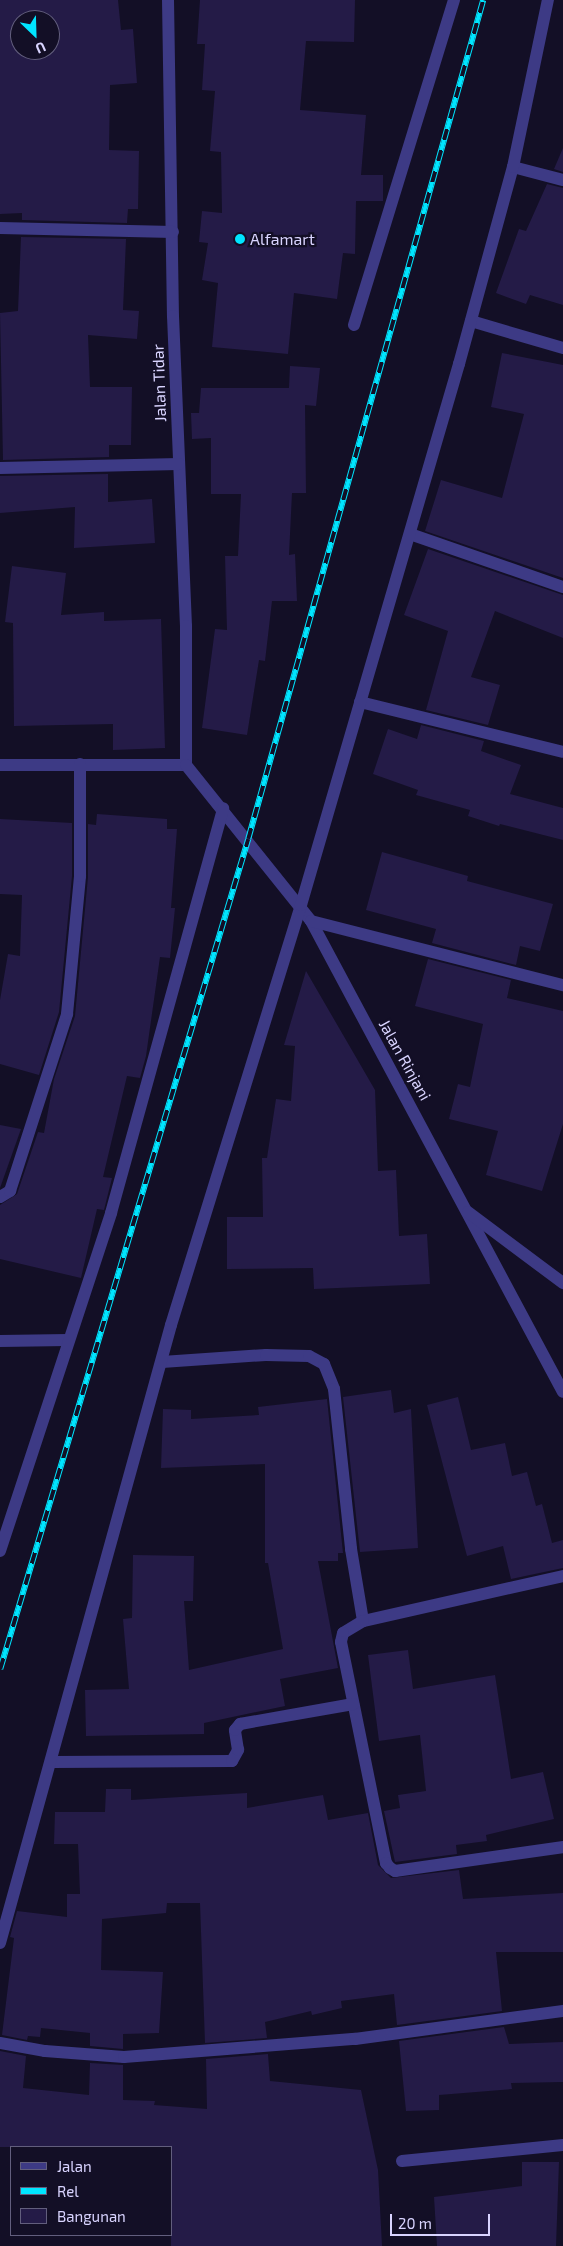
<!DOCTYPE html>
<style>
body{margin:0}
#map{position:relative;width:563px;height:2246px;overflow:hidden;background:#130f26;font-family:"Exo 2",sans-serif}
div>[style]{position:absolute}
.building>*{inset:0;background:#241b47}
.minor>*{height:12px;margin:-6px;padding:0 6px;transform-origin:6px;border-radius:6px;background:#3d3a85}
.rail>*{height:5.5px;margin-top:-2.75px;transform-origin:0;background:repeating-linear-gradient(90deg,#130f26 0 11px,#00e5ff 0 22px);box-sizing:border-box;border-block:1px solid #00e5ff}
.dots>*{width:14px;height:14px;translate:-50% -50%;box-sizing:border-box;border:2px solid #130f26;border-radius:50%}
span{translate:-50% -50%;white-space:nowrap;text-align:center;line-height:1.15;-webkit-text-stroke:4.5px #130f26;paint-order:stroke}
.poi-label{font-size:16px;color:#d9d4ff}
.left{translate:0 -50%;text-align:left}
.street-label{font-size:16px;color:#d9d4ff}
.legend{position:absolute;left:10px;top:2146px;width:162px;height:90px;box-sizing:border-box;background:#130f26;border:1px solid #625e7d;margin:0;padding:6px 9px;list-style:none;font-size:15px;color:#d9d4ff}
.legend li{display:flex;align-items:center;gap:10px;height:25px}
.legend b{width:25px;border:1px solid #625e7d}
.north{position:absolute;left:10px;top:10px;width:50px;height:50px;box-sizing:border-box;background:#130f26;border:1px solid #625e7d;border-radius:50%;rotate:156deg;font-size:14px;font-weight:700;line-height:20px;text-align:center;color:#d9d4ff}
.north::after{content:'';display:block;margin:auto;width:18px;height:22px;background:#00e5ff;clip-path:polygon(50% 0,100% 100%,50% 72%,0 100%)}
.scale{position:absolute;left:390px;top:2214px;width:100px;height:22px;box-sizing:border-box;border:2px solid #d9d4ff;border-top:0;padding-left:6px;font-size:15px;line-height:18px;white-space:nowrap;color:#d9d4ff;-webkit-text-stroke:4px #130f26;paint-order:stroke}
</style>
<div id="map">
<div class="building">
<i style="clip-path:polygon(evenodd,0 0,118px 0,121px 30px,133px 29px,137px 83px,110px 85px,109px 150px,139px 151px,138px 209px,128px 209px,127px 223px,22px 220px,22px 213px,0 214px,0 0,20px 20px,50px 20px,50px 50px,20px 50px,20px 20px)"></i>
<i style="clip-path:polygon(200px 0,355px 0,354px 42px,306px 41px,300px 110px,366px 115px,361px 175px,383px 175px,383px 201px,356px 201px,355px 254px,343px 253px,337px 299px,294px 293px,288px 354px,212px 347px,218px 283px,202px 280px,208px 243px,199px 242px,202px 211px,222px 213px,221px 152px,210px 151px,215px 91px,202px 90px,205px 44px,197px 44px)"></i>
<i style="clip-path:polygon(563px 148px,563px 172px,554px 169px)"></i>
<i style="clip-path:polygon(547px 184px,563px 188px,563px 305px,530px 295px,526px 304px,496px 293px,519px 229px,526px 231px)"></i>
<i style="clip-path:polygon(21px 237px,126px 239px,123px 310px,139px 311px,137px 339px,88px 335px,90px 387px,132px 387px,131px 445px,109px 445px,109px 457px,3px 460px,0 313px,18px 311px)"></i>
<i style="clip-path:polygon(502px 353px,563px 365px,563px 578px,425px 531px,441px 480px,502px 498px,524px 414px,491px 407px)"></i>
<i style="clip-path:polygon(290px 366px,320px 368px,316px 406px,305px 405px,306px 493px,292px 493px,289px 555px,295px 554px,297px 601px,272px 601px,265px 661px,259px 660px,247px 735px,202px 728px,215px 629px,227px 630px,225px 556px,238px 556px,241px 494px,211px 494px,211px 438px,192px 439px,191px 413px,199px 413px,201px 388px,289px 388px)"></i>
<i style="clip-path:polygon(108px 474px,108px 502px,152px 499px,155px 543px,74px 548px,75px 507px,0 513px,0 476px)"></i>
<i style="clip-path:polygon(428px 549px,563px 595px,563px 638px,495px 611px,471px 677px,500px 685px,488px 725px,426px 710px,448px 631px,404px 615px)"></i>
<i style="clip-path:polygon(12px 566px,66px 573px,61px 615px,104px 612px,104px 621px,161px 619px,165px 748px,113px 750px,113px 724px,14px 726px,13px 623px,5px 622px)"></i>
<i style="clip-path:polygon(421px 725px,484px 741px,481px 751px,521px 765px,510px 794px,563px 808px,563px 840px,500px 824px,499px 826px,468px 816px,470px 810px,416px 795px,418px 790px,373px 774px,388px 729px,417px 739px)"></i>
<i style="clip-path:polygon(97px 814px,167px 819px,167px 829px,177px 829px,171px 908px,175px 908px,170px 958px,160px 957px,146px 1056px,140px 1078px,127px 1076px,103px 1177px,112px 1178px,104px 1210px,97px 1209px,81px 1278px,0 1259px,0 1205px,17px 1194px,38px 1132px,44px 1133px,54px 1079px,75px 1016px,88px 877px,88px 824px,96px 825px)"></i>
<i style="clip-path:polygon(0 819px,72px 823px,72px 876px,59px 1012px,39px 1075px,0 1064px,0 1000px,8px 954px,20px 956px,22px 895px,0 894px)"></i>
<i style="clip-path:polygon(382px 852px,468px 876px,467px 881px,553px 904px,540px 951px,520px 946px,516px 965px,432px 943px,436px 929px,366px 910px)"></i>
<i style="clip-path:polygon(428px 959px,511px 980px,507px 998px,563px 1011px,563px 1124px,542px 1191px,486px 1175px,498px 1131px,449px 1119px,458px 1084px,470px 1087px,483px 1024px,415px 1006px)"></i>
<i style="clip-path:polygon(306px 971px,375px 1090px,378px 1171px,396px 1170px,399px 1236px,427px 1234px,430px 1284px,314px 1289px,313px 1268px,227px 1269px,227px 1217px,263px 1217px,262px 1158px,267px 1158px,276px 1099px,291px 1101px,295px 1046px,284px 1045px)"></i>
<i style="clip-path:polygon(0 1125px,21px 1129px,0 1188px)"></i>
<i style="clip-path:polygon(391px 1390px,394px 1413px,411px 1409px,418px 1548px,360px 1552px,343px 1397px)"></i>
<i style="clip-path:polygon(458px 1397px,471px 1450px,505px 1443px,512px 1476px,527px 1472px,536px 1506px,542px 1504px,552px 1543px,563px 1540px,563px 1568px,511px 1579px,503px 1546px,467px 1556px,427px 1405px)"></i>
<i style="clip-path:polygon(327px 1399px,343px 1553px,338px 1553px,338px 1561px,318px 1561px,338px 1668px,280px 1679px,285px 1706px,204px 1723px,204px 1734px,86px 1736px,85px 1690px,129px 1689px,123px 1619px,132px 1618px,133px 1555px,194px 1556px,193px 1601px,184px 1601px,189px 1670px,283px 1649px,268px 1563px,265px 1563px,265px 1464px,161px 1468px,163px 1409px,191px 1410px,191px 1419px,259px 1415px,258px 1407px)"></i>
<i style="clip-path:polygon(408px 1650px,413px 1689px,495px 1675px,511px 1779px,543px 1772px,554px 1819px,486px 1835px,487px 1841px,456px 1845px,457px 1854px,395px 1862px,384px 1811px,400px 1808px,398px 1795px,426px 1791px,420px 1735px,379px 1741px,368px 1655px)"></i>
<i style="clip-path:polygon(106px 1789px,131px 1789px,131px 1800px,247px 1793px,247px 1808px,323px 1795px,328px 1820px,368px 1813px,378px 1865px,391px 1878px,459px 1870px,463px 1899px,563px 1893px,563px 1952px,496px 1952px,502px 2011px,397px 2025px,394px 1994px,341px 2001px,342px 2008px,312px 2015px,311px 2011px,265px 2022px,267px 2038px,205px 2043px,200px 1903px,167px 1903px,166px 1913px,102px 1919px,101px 1970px,163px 1972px,159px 2033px,123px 2034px,123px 2049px,90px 2046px,90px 2033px,41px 2028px,40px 2037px,28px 2036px,27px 2040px,2px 2035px,14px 1938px,10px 1937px,17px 1911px,67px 1917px,67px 1894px,80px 1894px,78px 1844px,54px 1844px,55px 1812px,105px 1812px)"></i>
<i style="clip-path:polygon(504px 2027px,509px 2044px,563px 2042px,563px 2082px,511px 2083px,512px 2089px,439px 2095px,439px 2110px,406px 2111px,399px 2041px)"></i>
<i style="clip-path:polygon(0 2051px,26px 2056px,23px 2088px,89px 2095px,90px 2063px,123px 2065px,123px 2100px,155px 2101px,154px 2105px,207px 2109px,206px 2059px,268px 2054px,270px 2081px,361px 2090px,378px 2170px,382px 2246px,171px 2246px,171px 2147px,0 2147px)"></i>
<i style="clip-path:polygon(522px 2162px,559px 2162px,556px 2246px,437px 2246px,434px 2197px,522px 2186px)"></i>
</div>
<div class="minor">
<i style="left:168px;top:0;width:316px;rotate:89.1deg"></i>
<i style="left:173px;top:316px;width:310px;rotate:87.6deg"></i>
<i style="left:186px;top:626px;width:139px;rotate:90deg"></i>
<i style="left:513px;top:167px;width:52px;rotate:14.6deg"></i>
<i style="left:0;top:228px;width:173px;rotate:1.3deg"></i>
<i style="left:471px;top:321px;width:96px;rotate:16.4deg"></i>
<i style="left:354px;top:325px;width:340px;rotate:-72.9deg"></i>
<i style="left:0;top:468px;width:179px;rotate:-1.3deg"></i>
<i style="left:410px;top:534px;width:162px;rotate:19.1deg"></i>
<i style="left:360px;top:702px;width:209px;rotate:13.8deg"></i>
<i style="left:0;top:765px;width:186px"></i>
<i style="left:186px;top:765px;width:200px;rotate:51.3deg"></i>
<i style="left:311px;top:921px;width:534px;rotate:61.85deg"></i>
<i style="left:311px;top:921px;width:260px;rotate:14.3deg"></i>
<i style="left:0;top:1197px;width:12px;rotate:-31deg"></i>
<i style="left:10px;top:1191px;width:186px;rotate:-72.1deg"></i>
<i style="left:67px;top:1014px;width:139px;rotate:-84.6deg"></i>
<i style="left:80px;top:876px;width:112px;rotate:-90deg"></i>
<i style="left:468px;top:1212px;width:119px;rotate:36.8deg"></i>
<i style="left:0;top:1341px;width:68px;rotate:-0.8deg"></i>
<i style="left:162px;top:1362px;width:104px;rotate:-3.9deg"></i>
<i style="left:266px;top:1355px;width:43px;rotate:1.3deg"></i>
<i style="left:309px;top:1356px;width:17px;rotate:28deg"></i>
<i style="left:324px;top:1364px;width:27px;rotate:68deg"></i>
<i style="left:334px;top:1389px;width:161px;rotate:83.9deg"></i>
<i style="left:351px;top:1549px;width:73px;rotate:80.5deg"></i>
<i style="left:0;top:1551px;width:356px;rotate:-71.8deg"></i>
<i style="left:111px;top:1213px;width:420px;rotate:-74.5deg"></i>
<i style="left:563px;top:1576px;width:205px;rotate:167.3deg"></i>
<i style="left:363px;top:1621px;width:23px;rotate:149deg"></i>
<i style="left:343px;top:1633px;width:9px;rotate:103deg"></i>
<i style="left:341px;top:1642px;width:226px;rotate:78.5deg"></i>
<i style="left:386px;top:1863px;width:6px;rotate:51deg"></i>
<i style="left:390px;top:1868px;width:6px;rotate:31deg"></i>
<i style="left:395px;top:1871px;width:170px;rotate:-8.1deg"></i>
<i style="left:53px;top:1762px;width:179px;rotate:-0.3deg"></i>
<i style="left:232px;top:1761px;width:13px;rotate:-61deg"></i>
<i style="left:238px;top:1750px;width:20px;rotate:-99deg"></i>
<i style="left:235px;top:1730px;width:8px;rotate:-50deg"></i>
<i style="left:240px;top:1724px;width:115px;rotate:-10deg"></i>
<i style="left:0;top:1943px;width:641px;rotate:-74.53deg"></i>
<i style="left:171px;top:1325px;width:440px;rotate:-72.8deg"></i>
<i style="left:301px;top:905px;width:564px;rotate:-73.72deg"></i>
<i style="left:459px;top:364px;width:204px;rotate:-74.7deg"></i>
<i style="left:513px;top:167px;width:171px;rotate:-78.2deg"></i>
<i style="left:0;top:2043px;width:46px;rotate:10.1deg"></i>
<i style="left:45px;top:2051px;width:79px;rotate:4.3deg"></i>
<i style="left:124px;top:2057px;width:232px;rotate:-4.5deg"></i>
<i style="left:355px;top:2039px;width:210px;rotate:-7.7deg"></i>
<i style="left:402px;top:2161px;width:162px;rotate:-5.7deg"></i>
</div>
<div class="rail">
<i style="left:0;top:1669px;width:866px;rotate:-73.36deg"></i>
<i style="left:248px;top:839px;width:871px;rotate:-74.35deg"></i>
</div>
<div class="dots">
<i style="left:240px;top:239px;background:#00e5ff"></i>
</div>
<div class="poi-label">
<span class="left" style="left:250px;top:239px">Alfamart</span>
</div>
<div class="street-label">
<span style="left:159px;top:383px;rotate:-92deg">Jalan Tidar</span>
<span style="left:405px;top:1060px;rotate:61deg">Jalan Rinjani</span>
</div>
<ul class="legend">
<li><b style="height:6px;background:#3d3a85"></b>Jalan</li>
<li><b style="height:6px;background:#00e5ff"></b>Rel</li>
<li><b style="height:14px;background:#241b47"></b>Bangunan</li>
</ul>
<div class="north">U</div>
<div class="scale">20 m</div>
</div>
